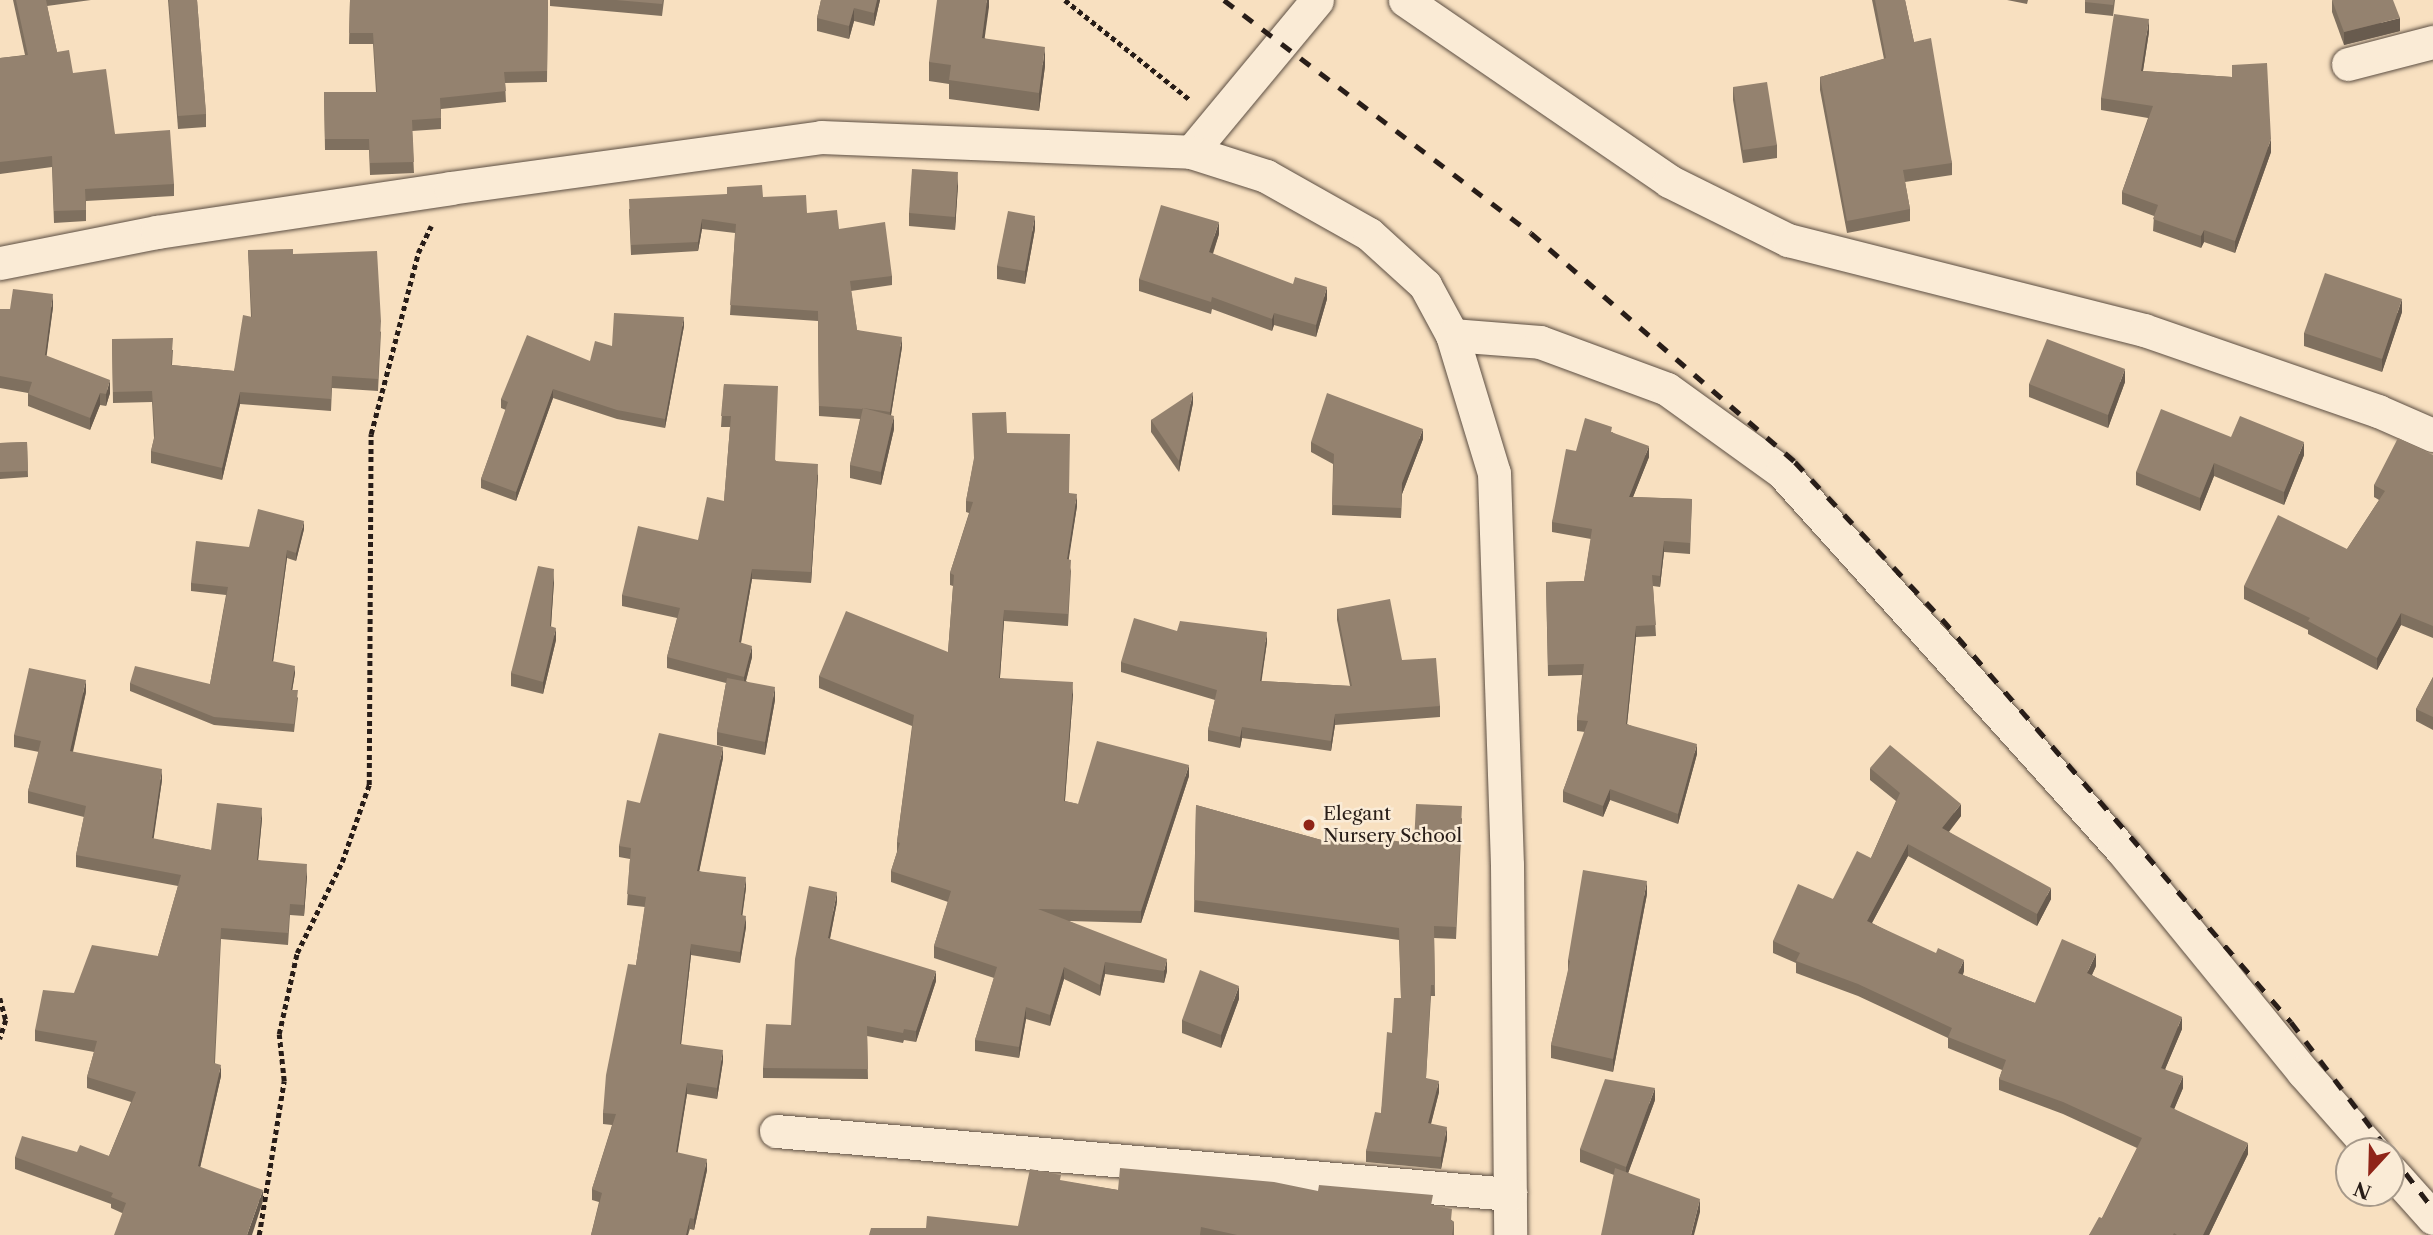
<!DOCTYPE html>
<style>
body{margin:0}
#map{position:relative;width:2433px;height:1235px;overflow:hidden;background:#f8e0c0;font-family:"Libre Caslon Text",serif}
div>[style]{position:absolute}
.path>*{height:4.5px;margin-top:-2.25px;transform-origin:0;background:repeating-linear-gradient(90deg,#281d18 0 5px,transparent 0 8.5px)}
.roads{filter:drop-shadow(0 0 2px #5c4e42) drop-shadow(0 0 2px #5c4e42)}
.street>*{height:33px;margin:-16.5px;padding:0 16.5px;transform-origin:16.5px;border-radius:16.5px;background:#faebd6}
.rail>*{height:5px;margin-top:-2.5px;transform-origin:0;background:repeating-linear-gradient(90deg,#281d18 0 12px,transparent 0 24px)}
.wall>*{inset:0;background:#7f705f}
.shaded-wall>*{inset:0;background:#685b4e}
.building>*{inset:0;background:#94826f}
.dots>*{width:19px;height:19px;translate:-50% -50%;box-sizing:border-box;border:4px solid #faebd6;border-radius:50%}
span{translate:-50% -50%;white-space:nowrap;text-align:center;line-height:1.15;-webkit-text-stroke:5px #faebd6;paint-order:stroke}
.poi-label{font-size:19px;color:#281d18}
.left{translate:0 -50%;text-align:left}
.north{position:absolute;left:2335px;top:1137px;width:70px;height:70px;box-sizing:border-box;background:#faebd6;border:2px solid #a6998a;border-radius:50%;rotate:202deg;font-size:19px;font-weight:700;line-height:28px;text-align:center;color:#281d18}
.north::after{content:'';display:block;margin:auto;width:24px;height:32px;background:#8f2418;clip-path:polygon(50% 0,100% 100%,50% 72%,0 100%)}
</style>
<div id="map">
<div class="path">
<i style="left:1065px;top:0;width:159px;rotate:38.6deg"></i>
<i style="left:0;top:998px;width:23px;rotate:75deg"></i>
<i style="left:6px;top:1020px;width:20px;rotate:108deg"></i>
<i style="left:259px;top:1235px;width:156px;rotate:-80.8deg"></i>
<i style="left:284px;top:1081px;width:47px;rotate:-96.1deg"></i>
<i style="left:279px;top:1034px;width:83px;rotate:-77.5deg"></i>
<i style="left:297px;top:953px;width:102px;rotate:-63.7deg"></i>
<i style="left:342px;top:862px;width:82px;rotate:-70.7deg"></i>
<i style="left:369px;top:785px;width:351px;rotate:-89.7deg"></i>
<i style="left:371px;top:434px;width:187px;rotate:-75.4deg"></i>
<i style="left:418px;top:253px;width:30px;rotate:-64deg"></i>
</div>
<div class="roads">
<div class="street">
<i style="left:1405px;top:0;width:320px;rotate:34.4deg"></i>
<i style="left:1669px;top:181px;width:133px;rotate:26.4deg"></i>
<i style="left:1788px;top:240px;width:367px;rotate:14.2deg"></i>
<i style="left:2144px;top:330px;width:248px;rotate:19.1deg"></i>
<i style="left:2378px;top:411px;width:60px;rotate:23.6deg"></i>
<i style="left:2348px;top:64px;width:88px;rotate:-14.5deg"></i>
<i style="left:1191px;top:152px;width:197px;rotate:-50.3deg"></i>
<i style="left:0;top:263px;width:160px;rotate:-11.2deg"></i>
<i style="left:157px;top:232px;width:296px;rotate:-8.5deg"></i>
<i style="left:450px;top:188px;width:374px;rotate:-7.8deg"></i>
<i style="left:821px;top:137px;width:370px;rotate:2.3deg"></i>
<i style="left:1191px;top:152px;width:79px;rotate:17.7deg"></i>
<i style="left:1266px;top:176px;width:118px;rotate:29.4deg"></i>
<i style="left:1369px;top:234px;width:76px;rotate:42.3deg"></i>
<i style="left:1425px;top:285px;width:57px;rotate:61.6deg"></i>
<i style="left:1452px;top:335px;width:144px;rotate:73.1deg"></i>
<i style="left:1494px;top:473px;width:392px;rotate:88.1deg"></i>
<i style="left:1507px;top:865px;width:370px;rotate:89.5deg"></i>
<i style="left:1452px;top:335px;width:88px;rotate:4.5deg"></i>
<i style="left:1540px;top:342px;width:135px;rotate:20.3deg"></i>
<i style="left:1667px;top:389px;width:142px;rotate:35.8deg"></i>
<i style="left:1782px;top:472px;width:508px;rotate:48.03deg"></i>
<i style="left:2122px;top:850px;width:286px;rotate:50.8deg"></i>
<i style="left:2303px;top:1072px;width:106px;rotate:48.5deg"></i>
<i style="left:776px;top:1131px;width:737px;rotate:4.91deg"></i>
<i style="left:2391px;top:1171px;width:63px;rotate:48.2deg"></i>
</div>
</div>
<div class="rail">
<i style="left:1224px;top:0;width:385px;rotate:37.2deg"></i>
<i style="left:1531px;top:233px;width:349px;rotate:40.9deg"></i>
<i style="left:1795px;top:462px;width:215px;rotate:46.9deg"></i>
<i style="left:1942px;top:619px;width:533px;rotate:49.11deg"></i>
<i style="left:2291px;top:1022px;width:162px;rotate:52.8deg"></i>
<i style="left:2391px;top:1154px;width:69px;rotate:52.6deg"></i>
</div>
<div class="wall">
<i style="clip-path:polygon(13px 0,91px 0,47px 6px,57px 52px,115px 134px,174px 184px,174px 196px,86px 201px,86px 221px,54px 223px,52px 167px,0 174px,0 58px,25px 55px)"></i>
<i style="clip-path:polygon(168px 0,197px 0,206px 114px,206px 127px,178px 129px)"></i>
<i style="clip-path:polygon(350px 0,548px 0,547px 82px,505px 83px,506px 102px,441px 109px,441px 129px,412px 131px,414px 173px,370px 175px,369px 150px,325px 150px,324px 92px,376px 92px,373px 44px,349px 44px)"></i>
<i style="clip-path:polygon(550px 0,664px 0,662px 16px,550px 6px)"></i>
<i style="clip-path:polygon(821px 0,880px 0,874px 26px,854px 21px,849px 39px,817px 31px,817px 18px)"></i>
<i style="clip-path:polygon(989px 0,984px 38px,1045px 66px,1039px 111px,949px 99px,949px 84px,929px 81px,929px 62px)"></i>
<i style="clip-path:polygon(1872px 0,1905px 0,1914px 42px,1952px 163px,1952px 175px,1905px 182px,1910px 209px,1910px 221px,1847px 233px,1820px 90px,1820px 77px,1884px 59px)"></i>
<i style="clip-path:polygon(2007px 0,2028px 0,2027px 4px)"></i>
<i style="clip-path:polygon(2085px 0,2115px 0,2113px 16px,2085px 13px)"></i>
<i style="clip-path:polygon(2332px 0,2400px 31px,2344px 45px,2332px 12px)"></i>
<i style="clip-path:polygon(2149px 32px,2143px 71px,2232px 77px,2232px 65px,2271px 152px,2235px 253px,2204px 242px,2201px 248px,2153px 231px,2154px 216px,2122px 204px,2122px 192px,2148px 118px,2101px 110px,2101px 98px)"></i>
<i style="clip-path:polygon(1733px 87px,1777px 145px,1777px 158px,1743px 163px,1733px 100px)"></i>
<i style="clip-path:polygon(958px 185px,955px 230px,909px 226px,909px 213px)"></i>
<i style="clip-path:polygon(763px 197px,807px 213px,839px 229px,892px 276px,892px 285px,851px 291px,857px 330px,902px 347px,891px 415px,894px 429px,881px 485px,850px 478px,850px 465px,860px 419px,819px 416px,818px 321px,730px 315px,735px 233px,702px 229px,698px 251px,631px 255px,629px 209px)"></i>
<i style="clip-path:polygon(1035px 229px,1025px 284px,997px 279px,997px 266px)"></i>
<i style="clip-path:polygon(1219px 234px,1213px 254px,1327px 299px,1316px 337px,1274px 325px,1272px 331px,1212px 309px,1211px 314px,1139px 291px,1139px 279px)"></i>
<i style="clip-path:polygon(248px 250px,293px 254px,381px 332px,378px 391px,332px 388px,331px 411px,240px 404px,222px 480px,151px 463px,151px 451px,154px 438px,152px 402px,113px 403px,112px 339px,173px 350px,172px 365px,234px 371px,251px 317px)"></i>
<i style="clip-path:polygon(53px 307px,46px 356px,110px 393px,106px 406px,100px 405px,90px 430px,28px 406px,28px 393px,0 388px,0 309px,10px 309px)"></i>
<i style="clip-path:polygon(2402px 312px,2382px 372px,2304px 346px,2304px 333px)"></i>
<i style="clip-path:polygon(684px 326px,665px 428px,617px 419px,553px 398px,516px 501px,481px 488px,481px 479px,506px 410px,501px 408px,501px 399px,590px 361px,612px 346px)"></i>
<i style="clip-path:polygon(2125px 382px,2108px 428px,2029px 397px,2029px 384px)"></i>
<i style="clip-path:polygon(724px 384px,776px 461px,818px 475px,811px 583px,752px 579px,741px 643px,752px 657px,746px 681px,775px 700px,765px 755px,717px 745px,717px 732px,726px 683px,667px 668px,667px 657px,677px 618px,622px 606px,622px 595px,698px 540px,724px 501px,730px 427px,721px 427px)"></i>
<i style="clip-path:polygon(1193px 403px,1179px 472px,1151px 432px,1151px 420px)"></i>
<i style="clip-path:polygon(1612px 432px,1649px 457px,1633px 497px,1692px 499px,1690px 554px,1664px 552px,1660px 587px,1653px 586px,1656px 636px,1636px 637px,1627px 724px,1697px 754px,1678px 824px,1610px 800px,1603px 817px,1563px 802px,1563px 791px,1585px 732px,1577px 731px,1577px 720px,1582px 675px,1548px 676px,1546px 582px,1584px 581px,1591px 539px,1552px 532px,1552px 522px,1576px 451px)"></i>
<i style="clip-path:polygon(1007px 433px,1069px 493px,1077px 506px,1068px 560px,1071px 571px,1068px 626px,1004px 621px,1000px 678px,1073px 694px,1065px 801px,1078px 804px,1189px 776px,1141px 923px,1069px 921px,1167px 971px,1164px 983px,1105px 974px,1100px 996px,1064px 979px,1050px 1026px,1026px 1019px,1019px 1058px,975px 1051px,975px 1040px,994px 978px,934px 958px,934px 946px,948px 902px,891px 882px,891px 871px,897px 852px,897px 842px,912px 726px,819px 688px,819px 676px,948px 652px,953px 586px,950px 585px,950px 573px,969px 513px,966px 512px,966px 501px,974px 460px)"></i>
<i style="clip-path:polygon(2231px 437px,2304px 455px,2284px 505px,2214px 476px,2200px 511px,2136px 485px,2136px 472px)"></i>
<i style="clip-path:polygon(1423px 439px,1402px 494px,1401px 518px,1332px 515px,1333px 464px,1311px 452px,1311px 442px)"></i>
<i style="clip-path:polygon(27px 442px,28px 477px,0 479px,0 443px)"></i>
<i style="clip-path:polygon(2433px 455px,2433px 638px,2401px 625px,2377px 670px,2308px 634px,2308px 630px,2244px 599px,2244px 586px,2347px 549px,2379px 500px,2374px 497px,2374px 485px)"></i>
<i style="clip-path:polygon(304px 529px,296px 561px,287px 558px,273px 662px,295px 673px,292px 690px,298px 698px,294px 732px,214px 725px,130px 691px,130px 683px,210px 684px,226px 595px,191px 591px,191px 583px,249px 547px)"></i>
<i style="clip-path:polygon(554px 581px,551px 627px,556px 640px,543px 694px,511px 686px,511px 673px)"></i>
<i style="clip-path:polygon(1337px 609px,1402px 660px,1440px 706px,1440px 717px,1335px 725px,1331px 751px,1242px 738px,1240px 748px,1208px 741px,1208px 730px,1215px 700px,1121px 672px,1121px 662px,1177px 631px,1267px 642px,1261px 681px,1350px 686px,1337px 620px)"></i>
<i style="clip-path:polygon(2433px 677px,2433px 730px,2416px 721px,2416px 709px)"></i>
<i style="clip-path:polygon(86px 692px,73px 752px,162px 780px,153px 839px,211px 850px,262px 819px,258px 860px,307px 876px,304px 916px,290px 915px,288px 945px,221px 939px,215px 1063px,221px 1076px,200px 1167px,263px 1201px,122px 1213px,111px 1208px,111px 1204px,15px 1169px,15px 1157px,77px 1152px,109px 1156px,131px 1102px,87px 1088px,87px 1077px,94px 1052px,35px 1041px,35px 1030px,74px 993px,158px 956px,178px 886px,76px 867px,76px 855px,84px 817px,28px 803px,28px 791px,39px 752px,14px 747px,14px 735px)"></i>
<i style="clip-path:polygon(723px 758px,699px 871px,746px 888px,742px 915px,746px 927px,740px 963px,691px 955px,681px 1044px,723px 1061px,717px 1099px,687px 1094px,677px 1153px,707px 1170px,694px 1230px,690px 1229px,688px 1235px,591px 1235px,599px 1202px,592px 1200px,592px 1189px,612px 1125px,603px 1124px,603px 1113px,636px 965px,645px 907px,627px 905px,630px 859px,619px 857px,619px 846px,640px 803px)"></i>
<i style="clip-path:polygon(1870px 768px,1961px 816px,1949px 832px,2051px 899px,2037px 926px,1908px 856px,1872px 923px,1964px 971px,1963px 975px,2035px 1003px,2096px 966px,2092px 975px,2182px 1029px,2165px 1069px,2183px 1088px,2174px 1109px,2248px 1154px,2209px 1235px,2089px 1235px,2102px 1218px,2137px 1148px,2063px 1114px,1999px 1090px,1999px 1079px,2002px 1070px,1948px 1048px,1948px 1038px,1858px 996px,1796px 973px,1796px 963px,1773px 953px,1773px 941px,1833px 899px,1871px 858px,1896px 801px,1870px 780px)"></i>
<i style="clip-path:polygon(1196px 805px,1325px 841px,1414px 843px,1462px 818px,1456px 939px,1434px 938px,1435px 996px,1431px 996px,1426px 1078px,1439px 1092px,1431px 1124px,1447px 1139px,1441px 1169px,1366px 1162px,1366px 1151px,1381px 1113px,1392px 1033px,1401px 998px,1399px 940px,1194px 912px)"></i>
<i style="clip-path:polygon(1647px 894px,1613px 1072px,1551px 1058px,1551px 1045px,1568px 972px,1568px 960px)"></i>
<i style="clip-path:polygon(837px 902px,830px 939px,936px 981px,916px 1042px,904px 1040px,903px 1043px,867px 1036px,868px 1079px,763px 1078px,763px 1068px,791px 1025px)"></i>
<i style="clip-path:polygon(1239px 999px,1221px 1048px,1182px 1033px,1182px 1020px)"></i>
<i style="clip-path:polygon(1655px 1100px,1628px 1173px,1700px 1212px,1614px 1175px,1580px 1162px,1580px 1149px)"></i>
<i style="clip-path:polygon(1061px 1181px,1118px 1190px,1318px 1191px,1433px 1205px,1454px 1222px,1454px 1235px,869px 1235px,926px 1228px,1018px 1226px)"></i>
</div>
<div class="shaded-wall">
<i style="clip-path:polygon(877px 0,880px 0,874px 26px,874px 13px)"></i>
<i style="clip-path:polygon(987px 0,989px 0,989px 7px,982px 57px,982px 38px)"></i>
<i style="clip-path:polygon(854px 8px,854px 21px,849px 39px,849px 26px)"></i>
<i style="clip-path:polygon(2400px 18px,2400px 31px,2344px 45px,2344px 32px)"></i>
<i style="clip-path:polygon(2149px 19px,2149px 32px,2141px 83px,2141px 71px)"></i>
<i style="clip-path:polygon(1045px 47px,1045px 66px,1039px 111px,1039px 93px)"></i>
<i style="clip-path:polygon(2271px 139px,2271px 152px,2235px 253px,2235px 241px)"></i>
<i style="clip-path:polygon(958px 172px,958px 185px,955px 230px,955px 217px)"></i>
<i style="clip-path:polygon(1035px 216px,1035px 229px,1025px 284px,1025px 271px)"></i>
<i style="clip-path:polygon(702px 219px,702px 229px,698px 251px,698px 242px)"></i>
<i style="clip-path:polygon(1219px 222px,1219px 234px,1209px 264px,1209px 252px)"></i>
<i style="clip-path:polygon(2204px 230px,2204px 242px,2201px 248px,2201px 236px)"></i>
<i style="clip-path:polygon(1327px 287px,1327px 299px,1316px 337px,1316px 325px)"></i>
<i style="clip-path:polygon(53px 294px,53px 307px,45px 368px,45px 355px)"></i>
<i style="clip-path:polygon(2402px 299px,2402px 312px,2382px 372px,2382px 359px)"></i>
<i style="clip-path:polygon(1274px 313px,1274px 325px,1272px 331px,1272px 319px)"></i>
<i style="clip-path:polygon(684px 317px,684px 326px,665px 428px,665px 419px)"></i>
<i style="clip-path:polygon(902px 337px,902px 347px,890px 421px,890px 412px)"></i>
<i style="clip-path:polygon(2125px 369px,2125px 382px,2108px 428px,2108px 415px)"></i>
<i style="clip-path:polygon(110px 380px,110px 393px,106px 406px,106px 394px)"></i>
<i style="clip-path:polygon(553px 389px,553px 398px,516px 501px,516px 492px)"></i>
<i style="clip-path:polygon(240px 392px,240px 404px,222px 480px,222px 468px)"></i>
<i style="clip-path:polygon(1193px 392px,1193px 403px,1179px 472px,1179px 461px)"></i>
<i style="clip-path:polygon(100px 393px,100px 405px,90px 430px,90px 418px)"></i>
<i style="clip-path:polygon(894px 416px,894px 429px,881px 485px,881px 472px)"></i>
<i style="clip-path:polygon(1423px 429px,1423px 439px,1402px 494px,1401px 518px,1402px 483px)"></i>
<i style="clip-path:polygon(2304px 442px,2304px 455px,2284px 505px,2284px 492px)"></i>
<i style="clip-path:polygon(1649px 446px,1649px 457px,1629px 507px,1629px 497px)"></i>
<i style="clip-path:polygon(2214px 463px,2214px 476px,2200px 511px,2200px 498px)"></i>
<i style="clip-path:polygon(818px 464px,818px 475px,811px 583px,811px 572px)"></i>
<i style="clip-path:polygon(1077px 494px,1077px 506px,1067px 571px,1067px 559px)"></i>
<i style="clip-path:polygon(304px 521px,304px 529px,296px 561px,296px 553px)"></i>
<i style="clip-path:polygon(1664px 541px,1664px 552px,1660px 587px,1660px 576px)"></i>
<i style="clip-path:polygon(287px 550px,287px 558px,272px 669px,272px 661px)"></i>
<i style="clip-path:polygon(554px 569px,554px 581px,550px 639px,550px 626px)"></i>
<i style="clip-path:polygon(752px 569px,752px 579px,739px 653px,739px 642px)"></i>
<i style="clip-path:polygon(1004px 610px,1004px 621px,999px 690px,999px 678px)"></i>
<i style="clip-path:polygon(2401px 613px,2401px 625px,2377px 670px,2377px 658px)"></i>
<i style="clip-path:polygon(1636px 626px,1636px 637px,1626px 735px,1626px 724px)"></i>
<i style="clip-path:polygon(556px 628px,556px 640px,543px 694px,543px 682px)"></i>
<i style="clip-path:polygon(1267px 632px,1267px 642px,1260px 692px,1260px 681px)"></i>
<i style="clip-path:polygon(752px 646px,752px 657px,744px 688px,744px 677px)"></i>
<i style="clip-path:polygon(295px 666px,295px 673px,291px 698px,291px 690px)"></i>
<i style="clip-path:polygon(86px 680px,86px 692px,70px 763px,70px 751px)"></i>
<i style="clip-path:polygon(1073px 682px,1073px 694px,1064px 812px,1064px 801px)"></i>
<i style="clip-path:polygon(775px 687px,775px 700px,765px 755px,765px 742px)"></i>
<i style="clip-path:polygon(1335px 714px,1335px 725px,1331px 751px,1331px 741px)"></i>
<i style="clip-path:polygon(1242px 727px,1242px 738px,1240px 748px,1240px 737px)"></i>
<i style="clip-path:polygon(1697px 744px,1697px 754px,1678px 824px,1678px 814px)"></i>
<i style="clip-path:polygon(723px 747px,723px 758px,697px 882px,697px 871px)"></i>
<i style="clip-path:polygon(1189px 765px,1189px 776px,1141px 923px,1141px 911px)"></i>
<i style="clip-path:polygon(162px 769px,162px 780px,152px 850px,152px 838px)"></i>
<i style="clip-path:polygon(1610px 789px,1610px 800px,1603px 817px,1603px 806px)"></i>
<i style="clip-path:polygon(1961px 804px,1961px 816px,1942px 840px,1942px 828px)"></i>
<i style="clip-path:polygon(262px 808px,262px 819px,257px 872px,257px 860px)"></i>
<i style="clip-path:polygon(1908px 844px,1908px 856px,1867px 932px,1867px 921px)"></i>
<i style="clip-path:polygon(307px 864px,307px 876px,304px 916px,304px 905px)"></i>
<i style="clip-path:polygon(746px 877px,746px 888px,741px 926px,741px 915px)"></i>
<i style="clip-path:polygon(1647px 881px,1647px 894px,1613px 1072px,1613px 1059px)"></i>
<i style="clip-path:polygon(2051px 888px,2051px 899px,2037px 926px,2037px 914px)"></i>
<i style="clip-path:polygon(837px 892px,837px 902px,828px 948px,828px 938px)"></i>
<i style="clip-path:polygon(746px 916px,746px 927px,740px 963px,740px 952px)"></i>
<i style="clip-path:polygon(691px 944px,691px 955px,680px 1054px,680px 1044px)"></i>
<i style="clip-path:polygon(2096px 954px,2096px 966px,2087px 985px,2087px 973px)"></i>
<i style="clip-path:polygon(1167px 959px,1167px 971px,1164px 983px,1164px 971px)"></i>
<i style="clip-path:polygon(1964px 960px,1964px 971px,1958px 985px,1958px 973px)"></i>
<i style="clip-path:polygon(1105px 962px,1105px 974px,1100px 996px,1100px 985px)"></i>
<i style="clip-path:polygon(1064px 967px,1064px 979px,1050px 1026px,1050px 1015px)"></i>
<i style="clip-path:polygon(936px 971px,936px 981px,916px 1042px,916px 1031px)"></i>
<i style="clip-path:polygon(1239px 986px,1239px 999px,1221px 1048px,1221px 1035px)"></i>
<i style="clip-path:polygon(1026px 1007px,1026px 1019px,1019px 1058px,1019px 1047px)"></i>
<i style="clip-path:polygon(2182px 1017px,2182px 1029px,2161px 1079px,2161px 1068px)"></i>
<i style="clip-path:polygon(723px 1050px,723px 1061px,717px 1099px,717px 1088px)"></i>
<i style="clip-path:polygon(221px 1065px,221px 1076px,198px 1177px,198px 1166px)"></i>
<i style="clip-path:polygon(2183px 1076px,2183px 1088px,2170px 1119px,2170px 1107px)"></i>
<i style="clip-path:polygon(1439px 1081px,1439px 1092px,1428px 1135px,1428px 1123px)"></i>
<i style="clip-path:polygon(687px 1083px,687px 1094px,676px 1163px,676px 1152px)"></i>
<i style="clip-path:polygon(1655px 1088px,1655px 1100px,1626px 1179px,1626px 1167px)"></i>
<i style="clip-path:polygon(1447px 1127px,1447px 1139px,1441px 1169px,1441px 1157px)"></i>
<i style="clip-path:polygon(2248px 1143px,2248px 1154px,2209px 1235px,2203px 1235px)"></i>
<i style="clip-path:polygon(707px 1159px,707px 1170px,694px 1230px,694px 1219px)"></i>
<i style="clip-path:polygon(263px 1190px,263px 1201px,252px 1235px,247px 1235px)"></i>
<i style="clip-path:polygon(1700px 1199px,1700px 1212px,1694px 1235px,1691px 1235px)"></i>
<i style="clip-path:polygon(690px 1218px,688px 1235px,686px 1235px)"></i>
</div>
<div class="building">
<i style="clip-path:polygon(16px 0,46px 0,57px 52px,69px 50px,73px 73px,106px 69px,115px 134px,170px 130px,174px 184px,85px 189px,86px 210px,54px 211px,52px 156px,0 162px,0 58px,28px 55px)"></i>
<i style="clip-path:polygon(169px 0,197px 0,206px 114px,178px 116px)"></i>
<i style="clip-path:polygon(350px 0,548px 0,547px 71px,504px 72px,506px 91px,440px 98px,441px 118px,412px 120px,414px 162px,370px 163px,369px 139px,325px 139px,324px 92px,377px 92px,373px 33px,349px 33px)"></i>
<i style="clip-path:polygon(616px 0,663px 0,662px 4px)"></i>
<i style="clip-path:polygon(821px 0,877px 0,874px 13px,854px 8px,849px 26px,817px 18px)"></i>
<i style="clip-path:polygon(937px 0,987px 0,982px 38px,1045px 47px,1039px 93px,949px 80px,951px 65px,929px 62px)"></i>
<i style="clip-path:polygon(1875px 0,1905px 0,1914px 42px,1931px 38px,1952px 163px,1903px 170px,1910px 209px,1847px 221px,1820px 77px,1886px 58px)"></i>
<i style="clip-path:polygon(2085px 0,2114px 0,2113px 5px,2085px 2px)"></i>
<i style="clip-path:polygon(2332px 0,2393px 0,2400px 18px,2344px 32px)"></i>
<i style="clip-path:polygon(2114px 14px,2149px 19px,2141px 71px,2232px 77px,2232px 65px,2267px 63px,2271px 139px,2235px 241px,2204px 230px,2201px 236px,2153px 219px,2158px 205px,2122px 192px,2153px 106px,2101px 98px)"></i>
<i style="clip-path:polygon(1767px 82px,1777px 145px,1743px 150px,1733px 87px)"></i>
<i style="clip-path:polygon(912px 169px,958px 172px,955px 217px,909px 213px)"></i>
<i style="clip-path:polygon(762px 185px,763px 197px,806px 195px,807px 213px,837px 210px,839px 229px,885px 222px,892px 276px,850px 281px,857px 330px,902px 337px,890px 412px,863px 408px,862px 409px,819px 406px,818px 311px,730px 305px,736px 224px,702px 219px,698px 242px,631px 245px,629px 199px,727px 194px,727px 187px)"></i>
<i style="clip-path:polygon(1161px 205px,1219px 222px,1209px 252px,1293px 284px,1295px 277px,1327px 287px,1316px 325px,1274px 313px,1272px 319px,1212px 297px,1211px 302px,1139px 279px)"></i>
<i style="clip-path:polygon(1008px 211px,1035px 216px,1025px 271px,997px 266px)"></i>
<i style="clip-path:polygon(293px 249px,293px 254px,377px 251px,381px 321px,378px 379px,332px 376px,331px 399px,240px 392px,222px 468px,151px 451px,155px 435px,152px 391px,113px 392px,112px 339px,173px 338px,171px 365px,234px 371px,243px 315px,252px 317px,248px 250px)"></i>
<i style="clip-path:polygon(2325px 273px,2402px 299px,2382px 359px,2304px 333px)"></i>
<i style="clip-path:polygon(13px 289px,53px 294px,45px 355px,110px 380px,106px 394px,100px 393px,90px 418px,28px 394px,32px 382px,0 376px,0 309px,10px 309px)"></i>
<i style="clip-path:polygon(614px 313px,684px 317px,665px 419px,617px 410px,553px 389px,516px 492px,481px 479px,508px 402px,501px 399px,527px 335px,590px 361px,595px 341px,612px 346px)"></i>
<i style="clip-path:polygon(2047px 339px,2125px 369px,2108px 415px,2029px 384px)"></i>
<i style="clip-path:polygon(724px 384px,778px 386px,775px 461px,818px 464px,811px 572px,752px 569px,739px 642px,752px 646px,744px 677px,667px 657px,680px 608px,622px 595px,638px 526px,698px 540px,707px 497px,724px 501px,731px 416px,721px 416px)"></i>
<i style="clip-path:polygon(1193px 392px,1179px 461px,1151px 420px)"></i>
<i style="clip-path:polygon(1327px 393px,1423px 429px,1402px 483px,1401px 508px,1332px 505px,1334px 454px,1311px 442px)"></i>
<i style="clip-path:polygon(863px 408px,894px 416px,881px 472px,850px 465px)"></i>
<i style="clip-path:polygon(2161px 409px,2231px 437px,2240px 416px,2304px 442px,2284px 492px,2214px 463px,2200px 498px,2136px 472px)"></i>
<i style="clip-path:polygon(1006px 412px,1007px 433px,1070px 434px,1069px 493px,1077px 494px,1067px 559px,1071px 560px,1068px 614px,1004px 610px,999px 678px,1073px 682px,1064px 801px,1078px 804px,1097px 741px,1189px 765px,1141px 911px,1038px 909px,1167px 959px,1164px 971px,1105px 962px,1100px 985px,1064px 967px,1050px 1015px,1026px 1007px,1019px 1047px,975px 1040px,997px 967px,934px 946px,951px 891px,891px 871px,900px 843px,897px 842px,914px 715px,819px 676px,846px 611px,948px 652px,954px 575px,950px 573px,973px 502px,966px 501px,974px 458px,972px 413px)"></i>
<i style="clip-path:polygon(1585px 418px,1612px 427px,1611px 432px,1649px 446px,1629px 497px,1692px 499px,1690px 543px,1664px 541px,1660px 576px,1652px 575px,1656px 625px,1636px 626px,1626px 724px,1697px 744px,1678px 814px,1610px 789px,1603px 806px,1563px 791px,1588px 721px,1577px 720px,1584px 664px,1548px 665px,1546px 582px,1584px 581px,1592px 529px,1552px 522px,1566px 449px,1576px 451px)"></i>
<i style="clip-path:polygon(2398px 438px,2433px 455px,2433px 626px,2401px 613px,2377px 658px,2308px 621px,2310px 618px,2244px 586px,2278px 515px,2347px 549px,2385px 491px,2374px 485px)"></i>
<i style="clip-path:polygon(27px 442px,28px 471px,0 472px,0 443px)"></i>
<i style="clip-path:polygon(258px 509px,304px 521px,296px 553px,287px 550px,272px 661px,295px 666px,291px 690px,298px 690px,294px 724px,214px 717px,130px 683px,135px 666px,210px 684px,228px 587px,191px 583px,196px 541px,249px 547px)"></i>
<i style="clip-path:polygon(538px 566px,554px 569px,550px 626px,556px 628px,543px 682px,511px 673px)"></i>
<i style="clip-path:polygon(1390px 599px,1402px 660px,1436px 658px,1440px 706px,1335px 714px,1331px 741px,1242px 727px,1240px 737px,1208px 730px,1217px 690px,1121px 662px,1134px 618px,1177px 631px,1180px 621px,1267px 632px,1260px 681px,1352px 686px,1337px 609px)"></i>
<i style="clip-path:polygon(29px 668px,86px 680px,70px 751px,162px 769px,152px 838px,211px 850px,217px 803px,262px 808px,257px 860px,307px 864px,304px 905px,290px 904px,288px 933px,221px 928px,214px 1063px,221px 1065px,198px 1166px,263px 1190px,247px 1235px,114px 1235px,126px 1203px,111px 1197px,113px 1193px,15px 1157px,22px 1136px,77px 1152px,80px 1145px,109px 1156px,136px 1092px,87px 1077px,97px 1041px,35px 1030px,43px 990px,74px 993px,92px 945px,158px 956px,181px 875px,76px 855px,86px 806px,28px 791px,41px 741px,14px 735px)"></i>
<i style="clip-path:polygon(2433px 677px,2433px 717px,2416px 709px)"></i>
<i style="clip-path:polygon(727px 678px,775px 687px,765px 742px,717px 732px)"></i>
<i style="clip-path:polygon(659px 733px,723px 747px,697px 871px,746px 877px,741px 915px,746px 916px,740px 952px,691px 944px,680px 1044px,723px 1050px,717px 1088px,687px 1083px,676px 1152px,707px 1159px,694px 1219px,690px 1218px,686px 1235px,591px 1235px,602px 1193px,592px 1189px,616px 1114px,603px 1113px,606px 1075px,628px 964px,636px 965px,646px 897px,627px 894px,631px 848px,619px 846px,627px 800px,640px 803px)"></i>
<i style="clip-path:polygon(1890px 745px,1961px 804px,1942px 828px,2051px 888px,2037px 914px,1908px 844px,1867px 921px,1936px 953px,1938px 948px,1964px 960px,1958px 973px,2035px 1003px,2062px 939px,2096px 954px,2087px 973px,2182px 1017px,2161px 1068px,2183px 1076px,2170px 1107px,2248px 1143px,2203px 1235px,2177px 1235px,2174px 1233px,2173px 1235px,2089px 1235px,2099px 1217px,2102px 1218px,2142px 1138px,2063px 1102px,1999px 1079px,2006px 1060px,1948px 1037px,1952px 1028px,1858px 984px,1796px 961px,1800px 953px,1773px 941px,1798px 884px,1833px 899px,1857px 851px,1871px 858px,1900px 793px,1870px 768px)"></i>
<i style="clip-path:polygon(1416px 804px,1462px 806px,1456px 927px,1434px 926px,1435px 985px,1431px 985px,1426px 1078px,1439px 1081px,1428px 1123px,1447px 1127px,1441px 1157px,1366px 1151px,1375px 1112px,1381px 1113px,1387px 1032px,1392px 1033px,1394px 998px,1401px 998px,1399px 928px,1194px 900px,1196px 805px,1325px 841px,1326px 833px,1414px 843px)"></i>
<i style="clip-path:polygon(1583px 870px,1647px 881px,1613px 1059px,1551px 1045px,1570px 961px,1568px 960px)"></i>
<i style="clip-path:polygon(809px 886px,837px 892px,828px 938px,936px 971px,916px 1031px,904px 1029px,903px 1033px,867px 1026px,868px 1069px,763px 1068px,766px 1024px,791px 1025px,795px 959px)"></i>
<i style="clip-path:polygon(1200px 970px,1239px 986px,1221px 1035px,1182px 1020px)"></i>
<i style="clip-path:polygon(1605px 1079px,1655px 1088px,1626px 1167px,1580px 1149px)"></i>
<i style="clip-path:polygon(1120px 1168px,1274px 1182px,1318px 1191px,1319px 1185px,1433px 1195px,1431px 1205px,1452px 1209px,1451px 1220px,1454px 1222px,1452px 1235px,1237px 1235px,1201px 1227px,1200px 1235px,869px 1235px,871px 1228px,926px 1228px,927px 1216px,1018px 1226px,1030px 1169px,1061px 1175px,1060px 1180px,1118px 1190px)"></i>
<i style="clip-path:polygon(1615px 1168px,1700px 1199px,1691px 1235px,1601px 1235px)"></i>
</div>
<div class="dots">
<i style="left:1309px;top:825px;background:#8f2418"></i>
</div>
<div class="poi-label">
<span class="left" style="left:1323px;top:825px">Elegant<br>Nursery School</span>
</div>
<div class="north">N</div>
</div>
